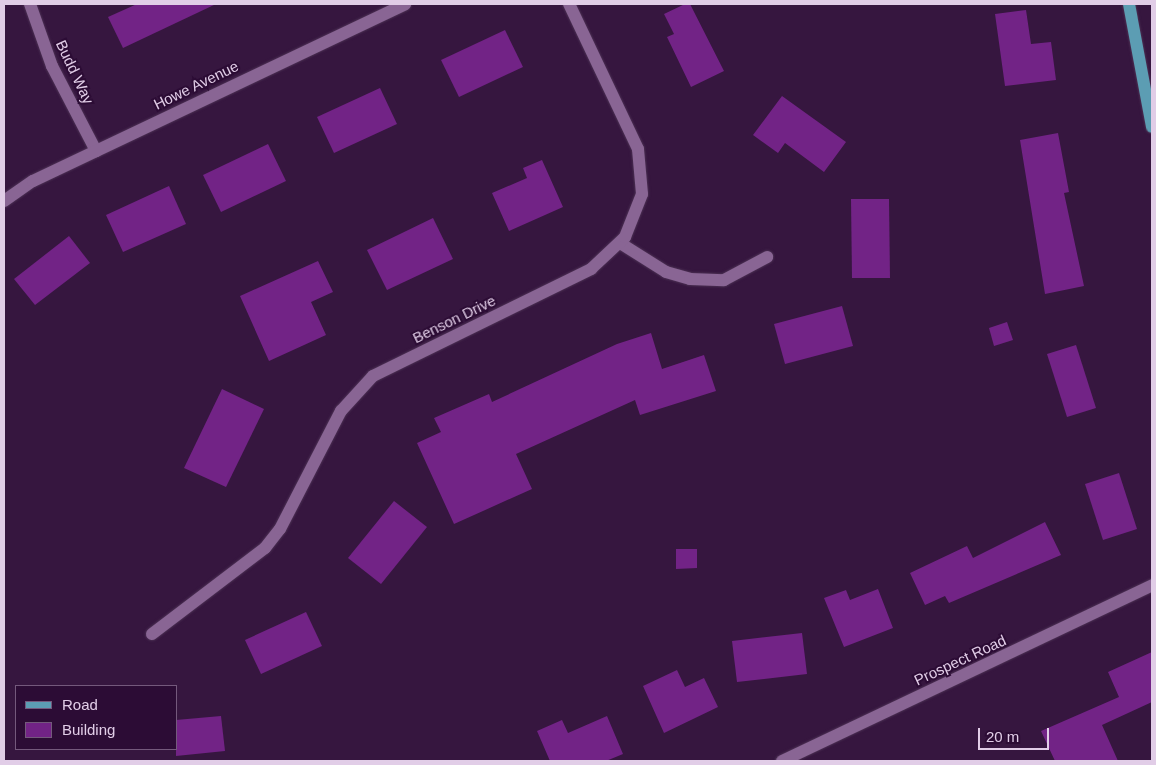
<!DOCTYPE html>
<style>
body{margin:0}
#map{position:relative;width:1156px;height:765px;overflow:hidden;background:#36163f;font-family:Arial,sans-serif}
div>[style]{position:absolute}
.building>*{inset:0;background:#722386}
.roads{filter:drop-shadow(0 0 1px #4c3154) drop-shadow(0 0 1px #4c3154)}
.minor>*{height:12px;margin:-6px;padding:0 6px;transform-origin:6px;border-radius:6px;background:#896594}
.major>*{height:12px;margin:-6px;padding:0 6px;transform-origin:6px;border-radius:6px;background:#5c9db3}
span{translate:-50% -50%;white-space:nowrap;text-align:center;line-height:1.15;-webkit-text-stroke:4px #2c0c35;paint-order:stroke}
.street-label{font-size:15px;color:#e1cde7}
.frame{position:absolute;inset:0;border:5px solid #e1cde7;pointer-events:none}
.legend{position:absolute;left:15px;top:685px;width:162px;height:65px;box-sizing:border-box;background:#2c0c35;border:1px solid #74597c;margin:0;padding:6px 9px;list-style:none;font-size:15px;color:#e1cde7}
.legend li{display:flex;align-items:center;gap:10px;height:25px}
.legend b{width:25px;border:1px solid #74597c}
.scale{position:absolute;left:978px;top:728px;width:71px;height:22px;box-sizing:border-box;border:2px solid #e1cde7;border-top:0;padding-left:6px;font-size:15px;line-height:18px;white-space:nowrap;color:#e1cde7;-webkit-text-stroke:4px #2c0c35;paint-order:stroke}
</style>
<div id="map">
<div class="building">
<i style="clip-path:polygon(137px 4px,216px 4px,123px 48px,108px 17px)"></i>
<i style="clip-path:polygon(685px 4px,690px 4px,724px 71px,691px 87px,667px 37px,674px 34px,664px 14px)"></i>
<i style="clip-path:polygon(1026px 10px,1031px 44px,1051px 42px,1056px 80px,1005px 86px,995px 14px)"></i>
<i style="clip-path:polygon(505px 30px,523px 67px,459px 97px,441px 60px)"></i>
<i style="clip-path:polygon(380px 88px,397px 124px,334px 153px,317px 117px)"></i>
<i style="clip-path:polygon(782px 96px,846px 142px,824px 172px,785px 143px,778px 153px,753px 135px)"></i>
<i style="clip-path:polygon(1058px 133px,1069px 192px,1064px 193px,1084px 286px,1045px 294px,1020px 140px)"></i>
<i style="clip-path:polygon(268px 144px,286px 181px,221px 212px,203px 175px)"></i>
<i style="clip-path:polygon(542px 160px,563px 207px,509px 231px,492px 193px,527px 178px,523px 168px)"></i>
<i style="clip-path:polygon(169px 186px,186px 224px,123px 252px,106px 215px)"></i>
<i style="clip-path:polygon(851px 199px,889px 199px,890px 278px,852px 278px)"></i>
<i style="clip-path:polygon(433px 218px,453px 259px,387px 290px,367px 250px)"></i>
<i style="clip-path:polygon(69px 236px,90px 263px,35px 305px,14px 279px)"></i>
<i style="clip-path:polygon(318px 261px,333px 292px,311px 302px,326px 335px,269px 361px,240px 296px)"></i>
<i style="clip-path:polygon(842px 306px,853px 346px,785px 364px,774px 324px)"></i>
<i style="clip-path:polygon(1007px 322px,1013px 340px,994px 346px,989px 328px)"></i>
<i style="clip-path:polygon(651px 333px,662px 369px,704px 355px,716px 391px,640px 415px,635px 400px,516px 454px,532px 489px,454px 524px,417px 443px,441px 432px,434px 418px,489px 394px,492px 402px,617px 344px)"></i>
<i style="clip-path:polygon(1076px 345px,1096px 408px,1067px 417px,1047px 354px)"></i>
<i style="clip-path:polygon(222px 389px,264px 409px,226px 487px,184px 468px)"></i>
<i style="clip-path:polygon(1119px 473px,1137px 529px,1103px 540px,1085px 484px)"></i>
<i style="clip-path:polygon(394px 501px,427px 527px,381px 584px,348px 558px)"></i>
<i style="clip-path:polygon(1045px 522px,1061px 555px,949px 603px,945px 596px,925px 605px,910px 573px,967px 546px,973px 558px)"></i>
<i style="clip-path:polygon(676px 549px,697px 549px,697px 568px,676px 569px)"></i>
<i style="clip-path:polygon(878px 589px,893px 628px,844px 647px,824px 598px,846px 590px,850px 600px)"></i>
<i style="clip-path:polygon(306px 612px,322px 646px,261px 674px,245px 640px)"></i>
<i style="clip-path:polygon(802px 633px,807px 674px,737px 682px,732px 641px)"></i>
<i style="clip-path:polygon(1152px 652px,1152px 702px,1102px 725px,1118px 761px,1055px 761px,1041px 731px,1119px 697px,1108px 672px)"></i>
<i style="clip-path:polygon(677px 670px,685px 687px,704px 678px,718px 707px,664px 733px,643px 686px)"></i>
<i style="clip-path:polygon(221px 716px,225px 751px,176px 756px,176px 720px)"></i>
<i style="clip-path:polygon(607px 716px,623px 754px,606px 761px,550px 761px,537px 731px,562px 720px,568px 733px)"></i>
</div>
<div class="roads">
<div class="minor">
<i style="left:30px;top:4px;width:66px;rotate:70.5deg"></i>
<i style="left:52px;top:66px;width:96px;rotate:62.6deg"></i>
<i style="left:4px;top:201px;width:35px;rotate:-35deg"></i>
<i style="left:33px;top:181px;width:412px;rotate:-25.4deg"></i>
<i style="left:620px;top:243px;width:54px;rotate:32.2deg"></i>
<i style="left:666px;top:272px;width:25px;rotate:16deg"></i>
<i style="left:690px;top:279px;width:34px;rotate:2deg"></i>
<i style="left:724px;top:280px;width:49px;rotate:-28.1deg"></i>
<i style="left:152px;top:634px;width:142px;rotate:-37.3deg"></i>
<i style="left:265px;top:548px;width:24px;rotate:-52deg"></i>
<i style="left:280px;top:529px;width:133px;rotate:-62.7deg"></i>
<i style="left:341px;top:411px;width:47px;rotate:-47.6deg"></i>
<i style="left:373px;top:376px;width:243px;rotate:-26.1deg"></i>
<i style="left:591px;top:269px;width:47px;rotate:-43.3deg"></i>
<i style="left:625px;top:237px;width:46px;rotate:-68.4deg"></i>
<i style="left:642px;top:194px;width:45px;rotate:-95.1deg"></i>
<i style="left:638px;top:149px;width:161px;rotate:-115.4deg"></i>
<i style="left:782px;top:761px;width:410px;rotate:-25.4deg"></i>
</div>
<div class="major">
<i style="left:1129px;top:4px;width:125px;rotate:79.4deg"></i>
</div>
</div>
<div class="street-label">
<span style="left:75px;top:72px;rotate:65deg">Budd Way</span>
<span style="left:196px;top:85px;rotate:-26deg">Howe Avenue</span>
<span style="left:454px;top:319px;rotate:-26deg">Benson Drive</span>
<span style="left:960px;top:660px;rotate:-25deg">Prospect Road</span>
</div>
<div class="frame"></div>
<ul class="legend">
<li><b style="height:6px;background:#5c9db3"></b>Road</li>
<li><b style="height:14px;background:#722386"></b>Building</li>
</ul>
<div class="scale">20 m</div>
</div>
